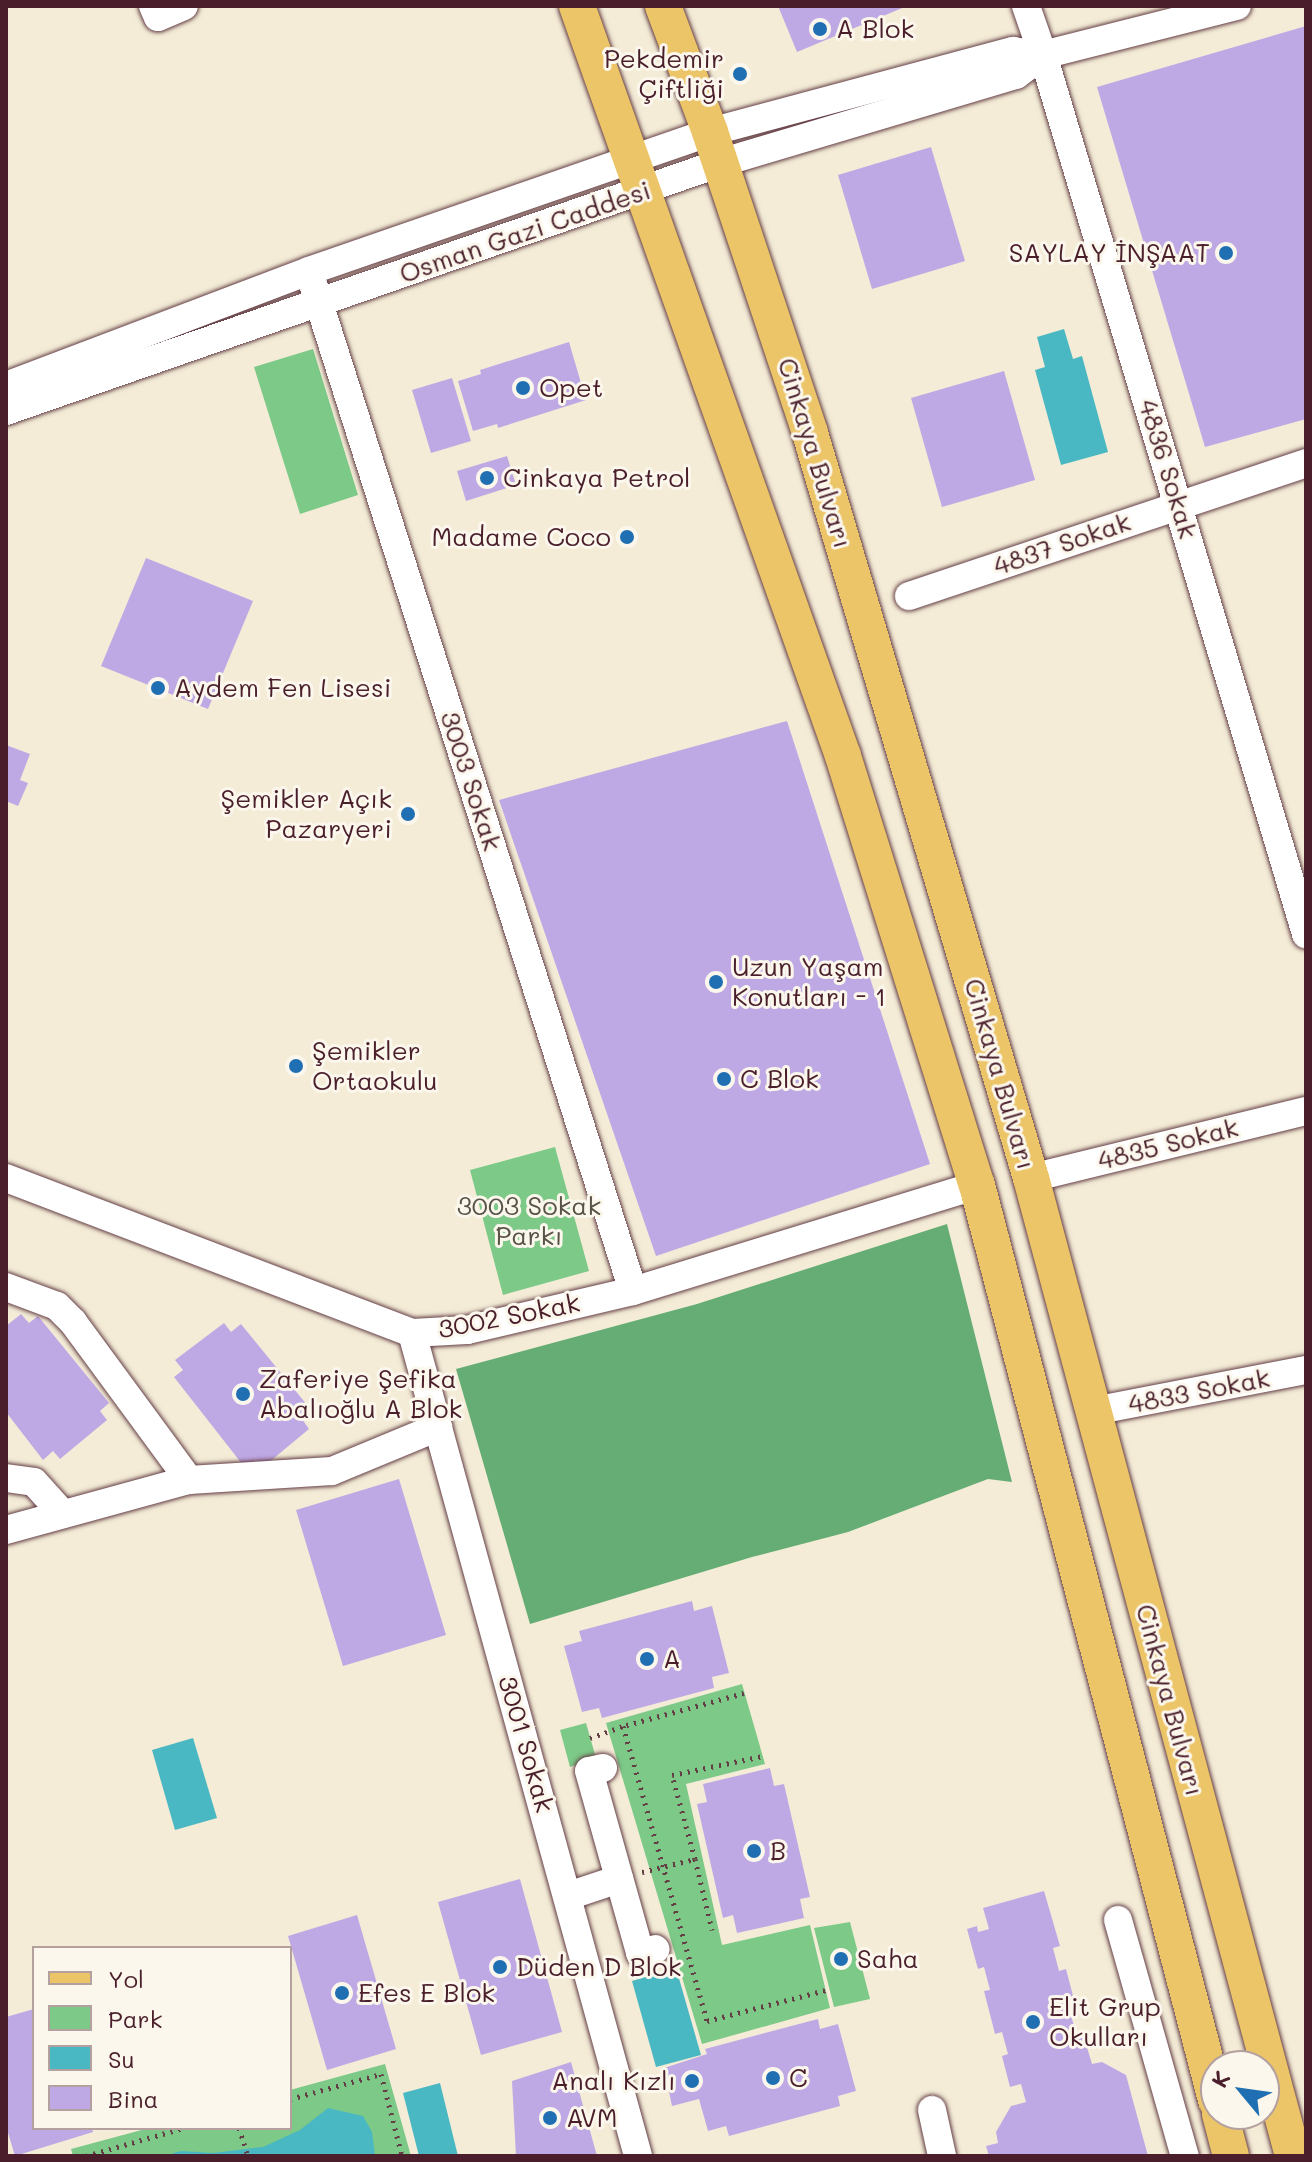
<!DOCTYPE html>
<meta charset="utf-8">
<style>
body{margin:0}
#map{position:relative;width:1312px;height:2162px;overflow:hidden;background:#f4ecd7;font-family:Mali,sans-serif}
div>[style]{position:absolute}
.green>*{inset:0;background:#7cc988}
.forest>*{inset:0;background:#65ad74}
.water>*{inset:0;background:#4ab8c3}
.building>*{inset:0;background:#bfa9e5}
.path>*{height:5px;margin-top:-2.5px;transform-origin:0;background:repeating-linear-gradient(90deg,#643e45 0 2px,transparent 0 8px)}
.roads{filter:drop-shadow(0 0 2px #643e45) drop-shadow(0 0 2px #643e45)}
.minor>*{height:28px;margin:-14px;padding:0 14px;transform-origin:14px;border-radius:14px;background:#fff}
.major>*{height:36px;margin:-18px;padding:0 18px;transform-origin:18px;border-radius:18px;background:#edc569}
.dots>*{width:22px;height:22px;translate:-50% -50%;box-sizing:border-box;border:4px solid #fbf7ec;border-radius:50%}
span{translate:-50% -50%;white-space:nowrap;text-align:center;line-height:1.15;-webkit-text-stroke:6px #fbf7ec;paint-order:stroke}
.poi-label{font-size:26px;color:#4a1f2b}
.left{translate:0 -50%;text-align:left}
.right{translate:-100% -50%;text-align:right}
.street-label{font-size:26px;color:#4a1f2b}
.park-label{font-size:26px;color:#595247}
.frame{position:absolute;inset:0;border:8px solid #4a1f2b;pointer-events:none}
.legend{position:absolute;left:32px;top:1946px;width:260px;height:184px;box-sizing:border-box;background:#fbf7ec;border:2px solid #b4a19f;margin:0;padding:10px 14px;list-style:none;font-size:24px;color:#4a1f2b}
.legend li{display:flex;align-items:center;gap:16px;height:40px}
.legend b{width:40px;border:2px solid #b4a19f}
.north{position:absolute;left:1200px;top:2050px;width:80px;height:80px;box-sizing:border-box;background:#fbf7ec;border:2px solid #b4a19f;border-radius:50%;rotate:299deg;font-size:22px;font-weight:700;line-height:32px;text-align:center;color:#4a1f2b}
.north::after{content:'';display:block;margin:auto;width:28px;height:36px;background:#1f6fb2;clip-path:polygon(50% 0,100% 100%,50% 72%,0 100%)}
</style>
<div id="map">
<div class="green">
<i style="clip-path:polygon(313px 349px,358px 495px,300px 514px,254px 367px)"></i>
<i style="clip-path:polygon(555px 1147px,589px 1271px,503px 1295px,470px 1170px)"></i>
<i style="clip-path:polygon(742px 1684px,765px 1764px,686px 1784px,722px 1945px,810px 1925px,830px 2008px,702px 2044px,606px 1723px)"></i>
<i style="clip-path:polygon(586px 1723px,596px 1758px,570px 1767px,560px 1730px)"></i>
<i style="clip-path:polygon(850px 1922px,870px 1999px,834px 2007px,814px 1928px)"></i>
<i style="clip-path:polygon(385px 2064px,411px 2156px,73px 2156px,71px 2149px,149px 2128px,290px 2128px,290px 2090px)"></i>
</div>
<div class="forest">
<i style="clip-path:polygon(947px 1224px,1012px 1482px,988px 1479px,848px 1532px,752px 1557px,530px 1624px,456px 1369px,697px 1304px)"></i>
</div>
<div class="water">
<i style="clip-path:polygon(1064px 329px,1073px 359px,1082px 356px,1108px 452px,1061px 465px,1035px 370px,1045px 367px,1037px 337px)"></i>
<i style="clip-path:polygon(193px 1738px,217px 1818px,175px 1830px,152px 1750px)"></i>
<i style="clip-path:polygon(676px 1968px,701px 2055px,656px 2067px,632px 1981px)"></i>
<i style="clip-path:polygon(440px 2083px,458px 2156px,419px 2156px,403px 2093px)"></i>
<i style="clip-path:polygon(328px 2108px,363px 2116px,372px 2132px,375px 2156px,164px 2156px,181px 2151px,213px 2153px,263px 2147px,300px 2130px)"></i>
</div>
<div class="building">
<i style="clip-path:polygon(778px 6px,907px 6px,797px 52px)"></i>
<i style="clip-path:polygon(1306px 26px,1306px 419px,1205px 447px,1097px 87px)"></i>
<i style="clip-path:polygon(931px 147px,965px 261px,872px 289px,838px 175px)"></i>
<i style="clip-path:polygon(569px 342px,586px 400px,498px 428px,497px 424px,473px 431px,458px 381px,481px 374px,480px 370px)"></i>
<i style="clip-path:polygon(1004px 371px,1035px 480px,942px 507px,911px 398px)"></i>
<i style="clip-path:polygon(452px 378px,471px 441px,431px 453px,412px 390px)"></i>
<i style="clip-path:polygon(507px 456px,516px 485px,466px 501px,457px 471px)"></i>
<i style="clip-path:polygon(146px 558px,253px 601px,208px 709px,101px 666px)"></i>
<i style="clip-path:polygon(787px 721px,930px 1164px,656px 1256px,499px 800px)"></i>
<i style="clip-path:polygon(6px 745px,30px 754px,20px 780px,28px 783px,18px 806px,6px 801px)"></i>
<i style="clip-path:polygon(21px 1314px,29px 1323px,38px 1316px,109px 1403px,100px 1411px,107px 1420px,60px 1459px,53px 1451px,43px 1460px,6px 1412px,6px 1326px)"></i>
<i style="clip-path:polygon(224px 1323px,231px 1332px,241px 1324px,312px 1411px,302px 1419px,309px 1429px,262px 1468px,256px 1460px,246px 1469px,174px 1377px,183px 1370px,175px 1360px)"></i>
<i style="clip-path:polygon(399px 1479px,446px 1635px,343px 1666px,296px 1510px)"></i>
<i style="clip-path:polygon(692px 1601px,694px 1611px,712px 1606px,729px 1673px,712px 1677px,714px 1688px,602px 1718px,599px 1708px,582px 1712px,564px 1646px,582px 1641px,579px 1631px)"></i>
<i style="clip-path:polygon(770px 1768px,774px 1786px,784px 1784px,810px 1897px,800px 1899px,804px 1918px,737px 1933px,733px 1915px,723px 1918px,697px 1804px,707px 1802px,703px 1784px)"></i>
<i style="clip-path:polygon(520px 1879px,562px 2032px,481px 2055px,438px 1902px)"></i>
<i style="clip-path:polygon(1044px 1891px,1060px 1946px,1053px 1948px,1059px 1971px,1066px 1969px,1077px 2011px,1070px 2013px,1077px 2035px,1083px 2034px,1092px 2064px,1102px 2062px,1126px 2075px,1148px 2156px,989px 2156px,986px 2146px,998px 2143px,996px 2132px,1011px 2106px,1026px 2102px,1021px 2084px,1010px 2087px,1002px 2056px,1008px 2054px,1002px 2032px,995px 2034px,984px 1991px,990px 1990px,984px 1967px,978px 1969px,967px 1929px,977px 1926px,978px 1932px,989px 1929px,983px 1908px)"></i>
<i style="clip-path:polygon(357px 1915px,396px 2049px,327px 2070px,288px 1936px)"></i>
<i style="clip-path:polygon(34px 2009px,34px 2128px,92px 2128px,93px 2132px,15px 2156px,6px 2126px,6px 2017px)"></i>
<i style="clip-path:polygon(818px 2019px,820px 2029px,838px 2024px,856px 2091px,838px 2096px,840px 2106px,729px 2136px,726px 2126px,708px 2131px,699px 2099px,672px 2106px,664px 2068px,707px 2054px,705px 2049px)"></i>
<i style="clip-path:polygon(571px 2062px,597px 2156px,516px 2156px,512px 2081px)"></i>
</div>
<div class="path">
<i style="left:744px;top:1693px;width:125px;rotate:164.7deg"></i>
<i style="left:623px;top:1726px;width:307px;rotate:74.1deg"></i>
<i style="left:707px;top:2021px;width:127px;rotate:-14.6deg"></i>
<i style="left:590px;top:1738px;width:35px;rotate:-20deg"></i>
<i style="left:695px;top:1859px;width:73px;rotate:76.5deg"></i>
<i style="left:642px;top:1872px;width:55px;rotate:-13.8deg"></i>
<i style="left:695px;top:1859px;width:87px;rotate:-105.3deg"></i>
<i style="left:672px;top:1775px;width:93px;rotate:-11.8deg"></i>
<i style="left:290px;top:2099px;width:94px;rotate:-15.4deg"></i>
<i style="left:381px;top:2074px;width:85px;rotate:75.6deg"></i>
<i style="left:239px;top:2128px;width:29px;rotate:72deg"></i>
<i style="left:86px;top:2156px;width:101px;rotate:-16.1deg"></i>
</div>
<div class="roads">
<div class="minor">
<i style="left:153px;top:6px;width:12px;rotate:66deg"></i>
<i style="left:158px;top:17px;width:28px;rotate:-23deg"></i>
<i style="left:1026px;top:6px;width:52px;rotate:70.9deg"></i>
<i style="left:1043px;top:55px;width:918px;rotate:73.34deg"></i>
<i style="left:314px;top:287px;width:1053px;rotate:72.37deg"></i>
<i style="left:6px;top:386px;width:324px;rotate:-20.8deg"></i>
<i style="left:309px;top:271px;width:424px;rotate:-19.1deg"></i>
<i style="left:710px;top:132px;width:314px;rotate:-15deg"></i>
<i style="left:1013px;top:51px;width:30px;rotate:8deg"></i>
<i style="left:1043px;top:55px;width:200px;rotate:-14.2deg"></i>
<i style="left:6px;top:411px;width:756px;rotate:-19.15deg"></i>
<i style="left:720px;top:163px;width:309px;rotate:-16.6deg"></i>
<i style="left:1016px;top:75px;width:34px;rotate:-37deg"></i>
<i style="left:909px;top:596px;width:419px;rotate:-18.5deg"></i>
<i style="left:6px;top:1178px;width:435px;rotate:20.9deg"></i>
<i style="left:412px;top:1333px;width:55px;rotate:-3.1deg"></i>
<i style="left:467px;top:1330px;width:171px;rotate:-13.2deg"></i>
<i style="left:633px;top:1291px;width:360px;rotate:-17.1deg"></i>
<i style="left:1031px;top:1178px;width:283px;rotate:-13.7deg"></i>
<i style="left:6px;top:1287px;width:54px;rotate:20.4deg"></i>
<i style="left:57px;top:1306px;width:23px;rotate:45deg"></i>
<i style="left:73px;top:1322px;width:196px;rotate:53.7deg"></i>
<i style="left:412px;top:1333px;width:853px;rotate:74.64deg"></i>
<i style="left:1093px;top:1411px;width:217px;rotate:-10.9deg"></i>
<i style="left:6px;top:1478px;width:28px;rotate:8deg"></i>
<i style="left:34px;top:1482px;width:43px;rotate:47.8deg"></i>
<i style="left:6px;top:1530px;width:190px;rotate:-15.3deg"></i>
<i style="left:189px;top:1480px;width:143px;rotate:-3.6deg"></i>
<i style="left:332px;top:1471px;width:115px;rotate:-22.5deg"></i>
<i style="left:603px;top:1768px;width:14px;rotate:168deg"></i>
<i style="left:589px;top:1771px;width:189px;rotate:74.3deg"></i>
<i style="left:640px;top:1953px;width:16px;rotate:-14deg"></i>
<i style="left:568px;top:1896px;width:54px;rotate:-18.4deg"></i>
<i style="left:1118px;top:1920px;width:245px;rotate:74.2deg"></i>
<i style="left:932px;top:2110px;width:47px;rotate:77.7deg"></i>
</div>
<div class="major">
<i style="left:577px;top:6px;width:796px;rotate:70.47deg"></i>
<i style="left:843px;top:756px;width:449px;rotate:72.7deg"></i>
<i style="left:977px;top:1185px;width:946px;rotate:75.36deg"></i>
<i style="left:663px;top:6px;width:134px;rotate:69.5deg"></i>
<i style="left:710px;top:132px;width:317px;rotate:71.6deg"></i>
<i style="left:810px;top:433px;width:777px;rotate:73.48deg"></i>
<i style="left:1031px;top:1178px;width:1012px;rotate:75deg"></i>
<i style="left:1220px;top:2114px;width:43px;rotate:75.3deg"></i>
</div>
</div>
<div class="dots">
<i style="left:820px;top:29px;background:#1f6fb2"></i>
<i style="left:740px;top:74px;background:#1f6fb2"></i>
<i style="left:1226px;top:253px;background:#1f6fb2"></i>
<i style="left:523px;top:388px;background:#1f6fb2"></i>
<i style="left:487px;top:478px;background:#1f6fb2"></i>
<i style="left:627px;top:537px;background:#1f6fb2"></i>
<i style="left:158px;top:688px;background:#1f6fb2"></i>
<i style="left:408px;top:814px;background:#1f6fb2"></i>
<i style="left:716px;top:982px;background:#1f6fb2"></i>
<i style="left:296px;top:1066px;background:#1f6fb2"></i>
<i style="left:724px;top:1079px;background:#1f6fb2"></i>
<i style="left:243px;top:1394px;background:#1f6fb2"></i>
<i style="left:647px;top:1659px;background:#1f6fb2"></i>
<i style="left:754px;top:1851px;background:#1f6fb2"></i>
<i style="left:841px;top:1959px;background:#1f6fb2"></i>
<i style="left:500px;top:1967px;background:#1f6fb2"></i>
<i style="left:342px;top:1993px;background:#1f6fb2"></i>
<i style="left:1033px;top:2022px;background:#1f6fb2"></i>
<i style="left:773px;top:2078px;background:#1f6fb2"></i>
<i style="left:692px;top:2081px;background:#1f6fb2"></i>
<i style="left:550px;top:2118px;background:#1f6fb2"></i>
</div>
<div class="poi-label">
<span class="left" style="left:836px;top:29px">A Blok</span>
<span class="right" style="left:724px;top:74px">Pekdemir<br>Çiftliği</span>
<span class="right" style="left:1210px;top:253px">SAYLAY İNŞAAT</span>
<span class="left" style="left:539px;top:388px">Opet</span>
<span class="left" style="left:503px;top:478px">Cinkaya Petrol</span>
<span class="right" style="left:611px;top:537px">Madame Coco</span>
<span class="left" style="left:174px;top:688px">Aydem Fen Lisesi</span>
<span class="right" style="left:392px;top:814px">Şemikler Açık<br>Pazaryeri</span>
<span class="left" style="left:732px;top:982px">Uzun Yaşam<br>Konutları - 1</span>
<span class="left" style="left:312px;top:1066px">Şemikler<br>Ortaokulu</span>
<span class="left" style="left:740px;top:1079px">C Blok</span>
<span class="left" style="left:259px;top:1394px">Zaferiye Şefika<br>Abalıoğlu A Blok</span>
<span class="left" style="left:663px;top:1659px">A</span>
<span class="left" style="left:770px;top:1851px">B</span>
<span class="left" style="left:857px;top:1959px">Saha</span>
<span class="left" style="left:516px;top:1967px">Düden D Blok</span>
<span class="left" style="left:358px;top:1993px">Efes E Blok</span>
<span class="left" style="left:1049px;top:2022px">Elit Grup<br>Okulları</span>
<span class="left" style="left:789px;top:2078px">C</span>
<span class="right" style="left:676px;top:2081px">Analı Kızlı</span>
<span class="left" style="left:566px;top:2118px">AVM</span>
</div>
<div class="street-label">
<span style="left:525px;top:232px;rotate:-19deg">Osman Gazi Caddesi</span>
<span style="left:815px;top:453px;rotate:73deg">Cinkaya Bulvarı</span>
<span style="left:1168px;top:469px;rotate:73deg">4836 Sokak</span>
<span style="left:1062px;top:544px;rotate:-19deg">4837 Sokak</span>
<span style="left:471px;top:781px;rotate:72deg">3003 Sokak</span>
<span style="left:1000px;top:1074px;rotate:74deg">Cinkaya Bulvarı</span>
<span style="left:1168px;top:1144px;rotate:-14deg">4835 Sokak</span>
<span style="left:509px;top:1316px;rotate:-11deg">3002 Sokak</span>
<span style="left:1199px;top:1391px;rotate:-11deg">4833 Sokak</span>
<span style="left:1170px;top:1700px;rotate:75deg">Cinkaya Bulvarı</span>
<span style="left:526px;top:1744px;rotate:74deg">3001 Sokak</span>
</div>
<div class="park-label">
<span style="left:529px;top:1221px">3003 Sokak<br>Parkı</span>
</div>
<div class="frame"></div>
<ul class="legend">
<li><b style="height:10px;background:#edc569"></b>Yol</li>
<li><b style="height:22px;background:#7cc988"></b>Park</li>
<li><b style="height:22px;background:#4ab8c3"></b>Su</li>
<li><b style="height:22px;background:#bfa9e5"></b>Bina</li>
</ul>
<div class="north">K</div>
</div>
